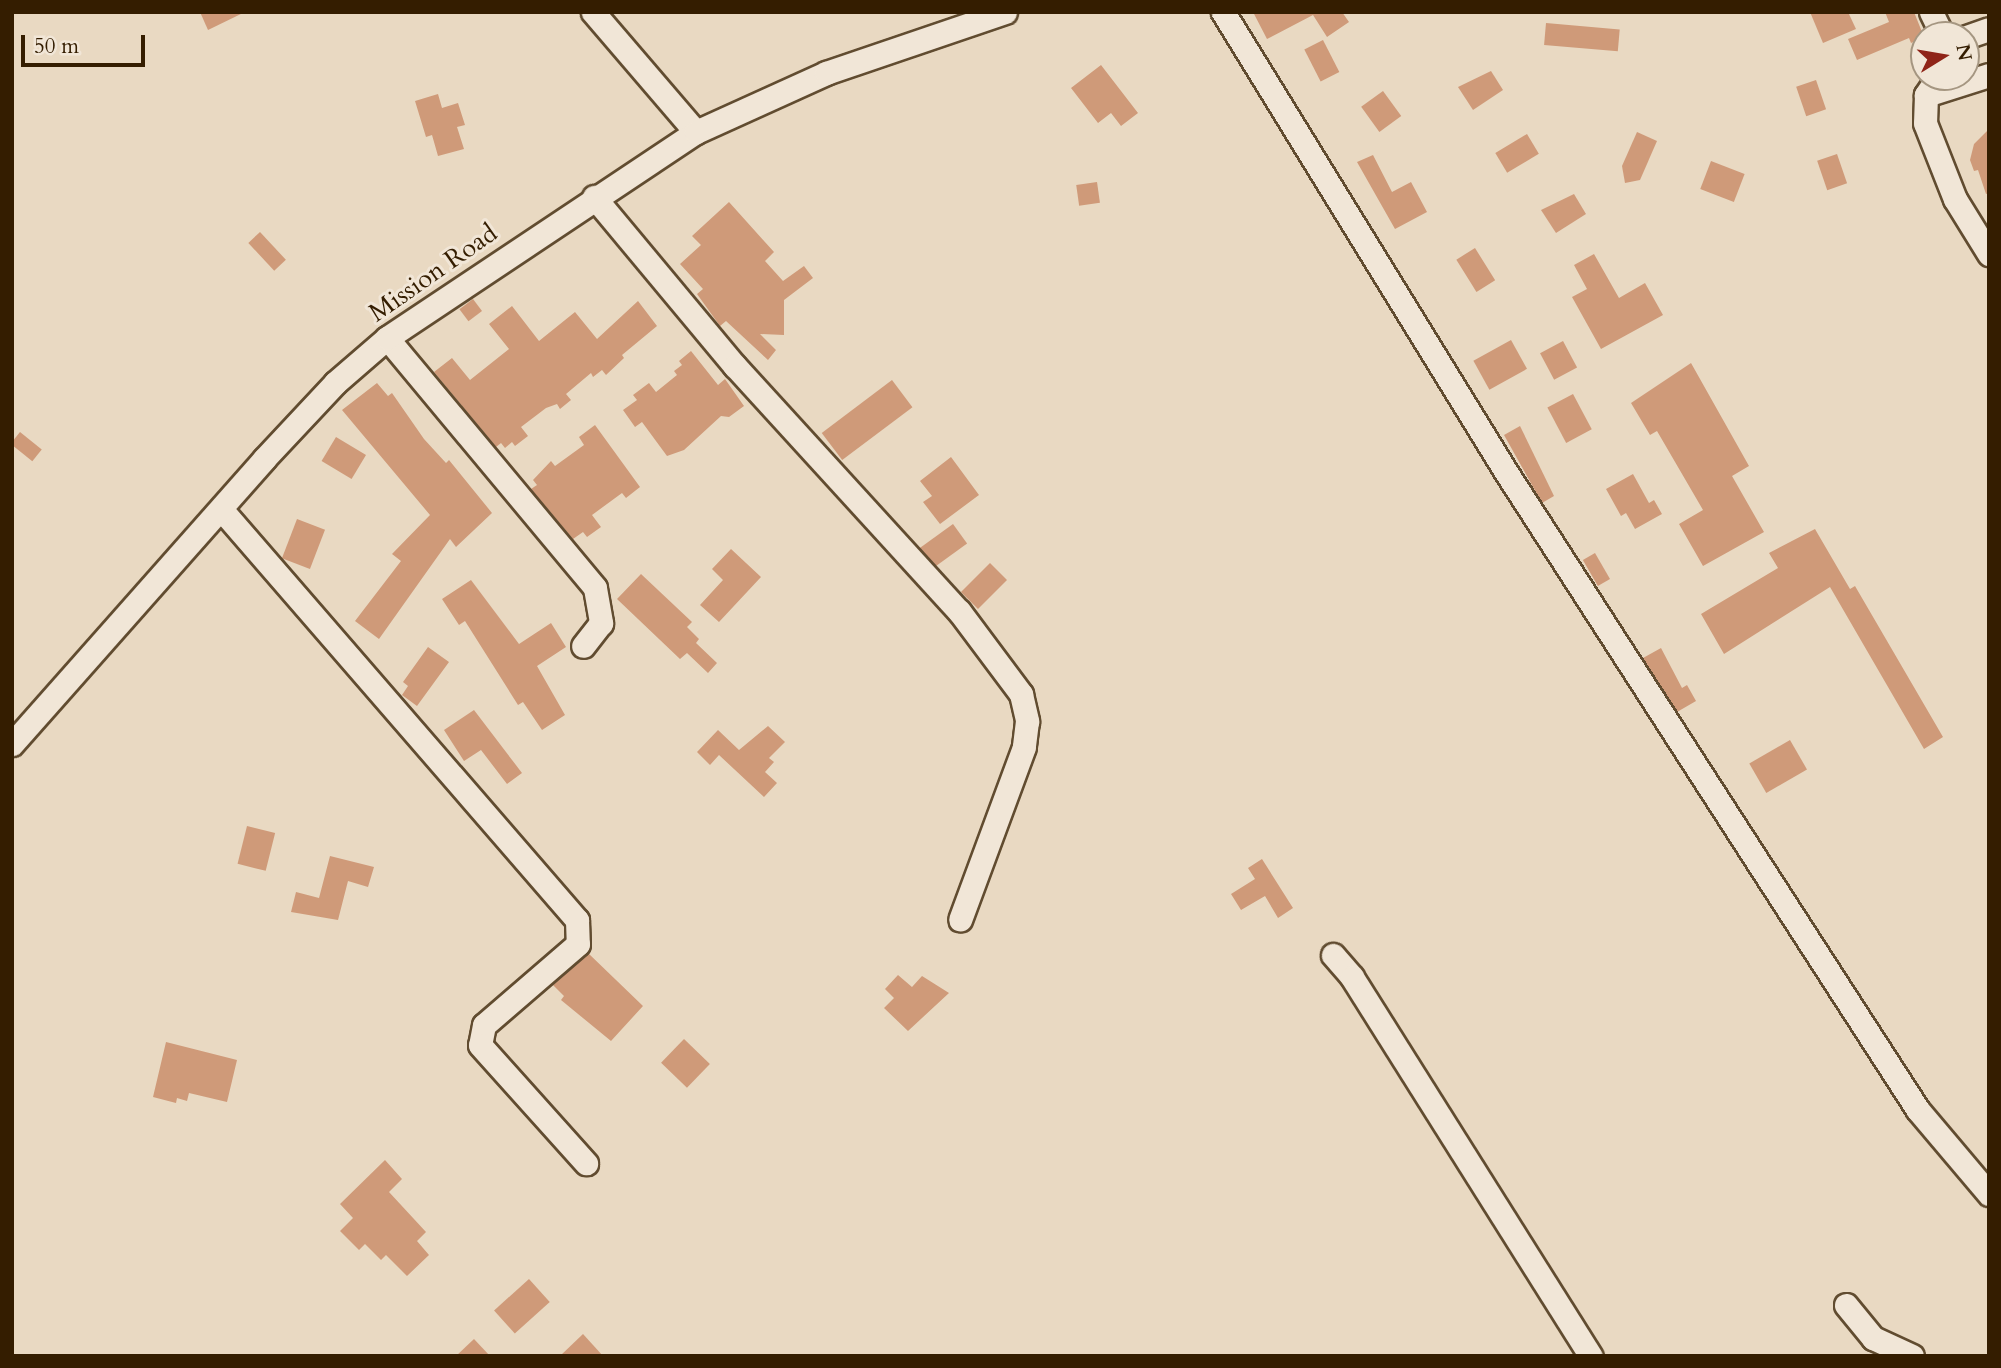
<!DOCTYPE html>
<style>
body{margin:0}
#map{position:relative;width:2001px;height:1368px;overflow:hidden;background:#e9d9c2;font-family:Cardo,serif}
div>[style]{position:absolute}
.building>*{inset:0;background:#cf9a79;transform-origin:0 0}
.roads{filter:drop-shadow(2px 0 #614c30) drop-shadow(-2px 0 #614c30) drop-shadow(0 2px #614c30) drop-shadow(0 -2px #614c30)}
.minor>*{height:23px;margin:-11.5px;padding:0 11.5px;transform-origin:11.5px;border-radius:11.5px;background:#f1e6d7}
span{translate:-50% -50%;white-space:nowrap;text-align:center;line-height:1.15;-webkit-text-stroke:6px #f1e6d7;paint-order:stroke}
.street-label{font-size:26px;color:#341d00}
.frame{position:absolute;inset:0;border:14px solid #341d00;pointer-events:none}
.north{position:absolute;left:1910px;top:21px;width:70px;height:70px;box-sizing:border-box;background:#f1e6d7;border:2px solid #a59681;border-radius:50%;rotate:79deg;font-size:19px;font-weight:700;line-height:28px;text-align:center;color:#341d00}
.north::after{content:'';display:block;margin:auto;width:24px;height:32px;background:#8f2418;clip-path:polygon(50% 0,100% 100%,50% 72%,0 100%)}
.scale{position:absolute;left:21px;top:35px;width:124px;height:32px;box-sizing:border-box;border:4px solid #341d00;border-top:0;padding-left:9px;font-size:21px;line-height:24px;white-space:nowrap;color:#341d00;-webkit-text-stroke:5px #f1e6d7;paint-order:stroke}
</style>
<div id="map">
<div class="building">
<i style="clip-path:polygon(200px 12px,245px 12px,208px 30px)"></i>
<i style="clip-path:polygon(1253px 12px,1342px 12px,1349px 22px,1327px 37px,1313px 15px,1267px 39px)"></i>
<i style="clip-path:polygon(1810px 12px,1848px 12px,1856px 29px,1823px 43px)"></i>
<i style="clip-path:polygon(1885px 12px,1914px 12px,1924px 37px,1911px 43px,1909px 38px,1857px 60px,1848px 39px,1889px 22px)"></i>
<i style="left:1546px;top:23px;width:74px;height:22px;rotate:5deg"></i>
<i style="left:1323px;top:40px;width:36px;height:21px;rotate:63deg"></i>
<i style="clip-path:polygon(1101px 65px,1138px 113px,1121px 126px,1111px 113px,1098px 123px,1071px 88px)"></i>
<i style="clip-path:polygon(1491px 71px,1503px 90px,1473px 110px,1458px 87px)"></i>
<i style="left:1816px;top:80px;width:31px;height:21px;rotate:71deg"></i>
<i style="left:1383px;top:91px;width:31px;height:27px;rotate:54deg"></i>
<i style="clip-path:polygon(438px 94px,442px 108px,458px 103px,465px 125px,457px 127px,464px 149px,438px 156px,432px 135px,426px 137px,415px 101px)"></i>
<i style="clip-path:polygon(1989px 129px,1989px 193px,1986px 194px,1978px 170px,1974px 171px,1970px 160px,1974px 144px)"></i>
<i style="clip-path:polygon(1637px 132px,1657px 141px,1640px 180px,1625px 183px,1622px 166px)"></i>
<i style="left:1527px;top:134px;width:23px;height:37px;rotate:59deg"></i>
<i style="left:1837px;top:154px;width:31px;height:21px;rotate:71deg"></i>
<i style="clip-path:polygon(1373px 155px,1392px 192px,1411px 182px,1427px 212px,1395px 229px,1357px 162px)"></i>
<i style="left:1711px;top:161px;width:36px;height:30px;rotate:21deg"></i>
<i style="left:1097px;top:182px;width:21px;height:21px;rotate:82deg"></i>
<i style="clip-path:polygon(1574px 194px,1586px 214px,1556px 233px,1541px 210px)"></i>
<i style="clip-path:polygon(729px 202px,774px 252px,765px 261px,783px 281px,804px 266px,813px 278px,784px 300px,784px 335px,760px 334px,776px 350px,768px 360px,726px 321px,720px 326px,697px 294px,703px 289px,680px 264px,701px 245px,692px 236px)"></i>
<i style="left:260px;top:232px;width:38px;height:16px;rotate:47deg"></i>
<i style="left:1475px;top:248px;width:38px;height:22px;rotate:58deg"></i>
<i style="clip-path:polygon(1594px 254px,1619px 298px,1645px 283px,1663px 315px,1601px 349px,1572px 297px,1587px 289px,1574px 265px)"></i>
<i style="left:473px;top:299px;width:15px;height:17px;rotate:53deg"></i>
<i style="clip-path:polygon(638px 301px,657px 326px,622px 355px,624px 358px,606px 375px,602px 370px,593px 377px,591px 373px,566px 394px,571px 400px,560px 409px,557px 404px,546px 408px,521px 427px,528px 436px,515px 446px,512px 442px,505px 448px,501px 443px,496px 447px,434px 372px,452px 358px,470px 380px,509px 349px,489px 324px,512px 306px,539px 341px,575px 312px,597px 339px)"></i>
<i style="left:1511px;top:340px;width:33px;height:43px;rotate:61deg"></i>
<i style="left:1563px;top:341px;width:30px;height:26px;rotate:62deg"></i>
<i style="clip-path:polygon(691px 351px,718px 385px,725px 379px,744px 406px,729px 417px,721px 416px,684px 450px,667px 456px,642px 422px,635px 427px,623px 410px,637px 400px,633px 395px,649px 383px,656px 392px,677px 375px,674px 371px,682px 365px,679px 361px)"></i>
<i style="clip-path:polygon(1691px 363px,1749px 466px,1732px 476px,1764px 532px,1703px 566px,1679px 524px,1703px 510px,1657px 431px,1650px 435px,1631px 403px)"></i>
<i style="left:892px;top:380px;width:34px;height:88px;rotate:53deg"></i>
<i style="clip-path:polygon(377px 383px,388px 396px,392px 393px,424px 439px,446px 463px,449px 460px,492px 513px,456px 547px,450px 539px,379px 639px,355px 621px,401px 561px,392px 554px,430px 515px,342px 410px)"></i>
<i style="left:1573px;top:394px;width:40px;height:29px;rotate:62deg"></i>
<i style="clip-path:polygon(595px 425px,640px 487px,626px 498px,622px 493px,592px 515px,601px 527px,587px 537px,583px 532px,573px 539px,531px 489px,537px 485px,533px 480px,551px 461px,555px 466px,584px 445px,579px 437px)"></i>
<i style="clip-path:polygon(1520px 426px,1554px 496px,1542px 503px,1504px 435px)"></i>
<i style="left:20px;top:432px;width:28px;height:15px;rotate:39deg"></i>
<i style="left:336px;top:437px;width:35px;height:28px;rotate:31deg"></i>
<i style="clip-path:polygon(951px 457px,979px 495px,940px 524px,923px 502px,932px 496px,920px 481px)"></i>
<i style="clip-path:polygon(1633px 474px,1649px 503px,1654px 500px,1662px 514px,1635px 529px,1626px 513px,1621px 516px,1606px 489px)"></i>
<i style="left:297px;top:519px;width:30px;height:42px;rotate:21deg"></i>
<i style="left:953px;top:524px;width:24px;height:41px;rotate:54deg"></i>
<i style="clip-path:polygon(1815px 529px,1850px 589px,1855px 586px,1943px 737px,1924px 749px,1830px 587px,1724px 654px,1701px 614px,1778px 568px,1769px 553px)"></i>
<i style="clip-path:polygon(731px 549px,761px 577px,719px 622px,700px 605px,723px 580px,712px 569px)"></i>
<i style="left:1595px;top:553px;width:30px;height:14px;rotate:60deg"></i>
<i style="left:990px;top:563px;width:24px;height:41px;rotate:45deg"></i>
<i style="clip-path:polygon(641px 574px,692px 622px,687px 627px,699px 639px,696px 643px,717px 663px,708px 673px,687px 653px,680px 659px,617px 599px)"></i>
<i style="clip-path:polygon(471px 580px,519px 644px,551px 623px,566px 647px,537px 666px,565px 715px,542px 730px,523px 702px,518px 705px,465px 621px,459px 625px,442px 599px)"></i>
<i style="clip-path:polygon(428px 647px,449px 662px,417px 706px,402px 695px,408px 686px,403px 682px)"></i>
<i style="clip-path:polygon(1661px 648px,1682px 688px,1687px 685px,1696px 701px,1677px 712px,1643px 658px)"></i>
<i style="clip-path:polygon(474px 710px,522px 773px,507px 784px,481px 750px,464px 761px,444px 730px)"></i>
<i style="clip-path:polygon(768px 726px,785px 742px,769px 758px,774px 762px,765px 772px,777px 783px,764px 797px,719px 755px,710px 765px,697px 752px,718px 730px,739px 750px)"></i>
<i style="left:1790px;top:740px;width:34px;height:47px;rotate:60deg"></i>
<i style="left:247px;top:826px;width:29px;height:39px;rotate:14deg"></i>
<i style="clip-path:polygon(330px 856px,374px 867px,368px 887px,348px 881px,338px 920px,291px 912px,296px 892px,319px 898px)"></i>
<i style="clip-path:polygon(1262px 859px,1293px 908px,1278px 918px,1265px 896px,1241px 910px,1231px 894px,1255px 879px,1248px 868px)"></i>
<i style="clip-path:polygon(588px 953px,643px 1006px,611px 1041px,561px 1000px,564px 996px,553px 985px)"></i>
<i style="clip-path:polygon(898px 975px,912px 987px,922px 976px,949px 993px,908px 1031px,884px 1008px,894px 998px,885px 989px)"></i>
<i style="left:684px;top:1039px;width:36px;height:33px;rotate:44deg"></i>
<i style="clip-path:polygon(166px 1042px,237px 1060px,227px 1102px,189px 1093px,187px 1101px,177px 1098px,176px 1103px,153px 1097px)"></i>
<i style="clip-path:polygon(385px 1160px,402px 1179px,389px 1192px,426px 1232px,417px 1241px,429px 1255px,407px 1276px,386px 1255px,381px 1260px,365px 1244px,359px 1250px,340px 1231px,353px 1218px,340px 1204px)"></i>
<i style="left:529px;top:1279px;width:31px;height:47px;rotate:48deg"></i>
<i style="clip-path:polygon(583px 1334px,603px 1356px,560px 1356px)"></i>
<i style="clip-path:polygon(474px 1339px,490px 1356px,456px 1356px)"></i>
</div>
<div class="roads">
<div class="minor">
<i style="left:593px;top:12px;width:158px;rotate:49.4deg"></i>
<i style="left:1223px;top:12px;width:540px;rotate:58.4deg"></i>
<i style="left:1506px;top:472px;width:759px;rotate:57.15deg"></i>
<i style="left:1918px;top:1110px;width:110px;rotate:49.8deg"></i>
<i style="left:1931px;top:12px;width:25px;rotate:64deg"></i>
<i style="left:1966px;top:37px;width:24px;rotate:-19deg"></i>
<i style="left:1938px;top:77px;width:22px;rotate:124deg"></i>
<i style="left:1926px;top:95px;width:28px;rotate:92deg"></i>
<i style="left:1925px;top:123px;width:82px;rotate:68.5deg"></i>
<i style="left:1955px;top:199px;width:65px;rotate:58.3deg"></i>
<i style="left:1926px;top:95px;width:66px;rotate:-17.6deg"></i>
<i style="left:594px;top:197px;width:220px;rotate:50.2deg"></i>
<i style="left:735px;top:366px;width:332px;rotate:47.6deg"></i>
<i style="left:959px;top:611px;width:104px;rotate:53.2deg"></i>
<i style="left:1021px;top:694px;width:28px;rotate:77deg"></i>
<i style="left:1027px;top:721px;width:26px;rotate:97deg"></i>
<i style="left:1024px;top:747px;width:184px;rotate:110.3deg"></i>
<i style="left:387px;top:338px;width:325px;rotate:50.2deg"></i>
<i style="left:595px;top:588px;width:36px;rotate:80deg"></i>
<i style="left:601px;top:623px;width:29px;rotate:128deg"></i>
<i style="left:221px;top:509px;width:544px;rotate:49.1deg"></i>
<i style="left:577px;top:920px;width:24px;rotate:88deg"></i>
<i style="left:578px;top:944px;width:124px;rotate:139.2deg"></i>
<i style="left:484px;top:1025px;width:20px;rotate:101deg"></i>
<i style="left:480px;top:1045px;width:159px;rotate:48.1deg"></i>
<i style="left:12px;top:744px;width:380px;rotate:-48.5deg"></i>
<i style="left:264px;top:459px;width:104px;rotate:-46.9deg"></i>
<i style="left:335px;top:383px;width:69px;rotate:-40.9deg"></i>
<i style="left:387px;top:338px;width:371px;rotate:-33.7deg"></i>
<i style="left:696px;top:132px;width:143px;rotate:-24.4deg"></i>
<i style="left:826px;top:73px;width:189px;rotate:-18.8deg"></i>
<i style="left:1333px;top:955px;width:29px;rotate:49deg"></i>
<i style="left:1352px;top:977px;width:448px;rotate:57.8deg"></i>
<i style="left:1846px;top:1305px;width:43px;rotate:50.7deg"></i>
<i style="left:1873px;top:1338px;width:43px;rotate:24.8deg"></i>
</div>
</div>
<div class="street-label">
<span style="left:433px;top:273px;rotate:-35deg">Mission Road</span>
</div>
<div class="frame"></div>
<div class="north">N</div>
<div class="scale">50 m</div>
</div>
